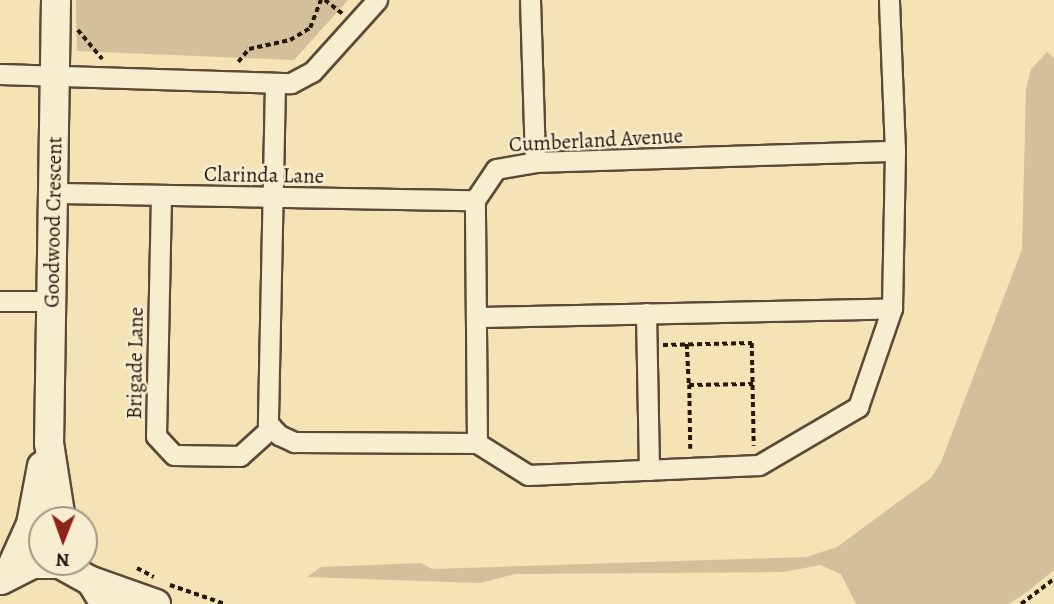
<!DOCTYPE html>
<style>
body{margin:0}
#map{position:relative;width:1054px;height:604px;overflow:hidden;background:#f3e3b5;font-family:Alegreya,serif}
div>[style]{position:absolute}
.green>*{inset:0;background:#d1c099}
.path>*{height:3.5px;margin-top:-1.75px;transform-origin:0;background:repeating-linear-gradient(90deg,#29170e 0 5px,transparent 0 8.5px)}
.roads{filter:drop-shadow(2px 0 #5c4a38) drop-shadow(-2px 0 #5c4a38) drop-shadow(0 2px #5c4a38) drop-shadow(0 -2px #5c4a38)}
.street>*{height:19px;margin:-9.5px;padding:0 9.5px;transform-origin:9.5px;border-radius:9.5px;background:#f7edcf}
.secondary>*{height:28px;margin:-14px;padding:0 14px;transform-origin:14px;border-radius:14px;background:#f7edcf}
span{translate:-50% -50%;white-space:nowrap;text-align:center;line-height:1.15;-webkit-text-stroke:5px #f7edcf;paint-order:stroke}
.street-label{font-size:21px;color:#29170e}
.north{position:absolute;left:28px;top:506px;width:70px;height:70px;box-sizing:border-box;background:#f7edcf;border:2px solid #a59782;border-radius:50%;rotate:181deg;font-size:19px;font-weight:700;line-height:28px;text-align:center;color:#29170e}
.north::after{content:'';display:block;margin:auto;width:24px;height:32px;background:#8f2418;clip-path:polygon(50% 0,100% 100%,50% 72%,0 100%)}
</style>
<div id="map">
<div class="green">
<i style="clip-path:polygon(76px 0,348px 0,294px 60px,77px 51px)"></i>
<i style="clip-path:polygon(1047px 52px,1054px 58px,1054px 570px,1027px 592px,1009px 604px,856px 604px,841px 574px,820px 565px,784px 572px,515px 574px,480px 583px,307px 577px,321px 567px,421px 563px,432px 569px,806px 557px,837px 547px,931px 478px,941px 462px,1022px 249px,1026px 89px,1031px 69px)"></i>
</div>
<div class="path">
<i style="left:325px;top:0;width:23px;rotate:38deg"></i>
<i style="left:78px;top:30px;width:38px;rotate:50deg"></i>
<i style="left:238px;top:62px;width:17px;rotate:-50deg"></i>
<i style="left:249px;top:49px;width:42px;rotate:-12.4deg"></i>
<i style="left:290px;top:40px;width:23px;rotate:-31deg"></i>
<i style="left:310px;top:28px;width:30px;rotate:-69deg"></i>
<i style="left:687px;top:344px;width:41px;rotate:87.2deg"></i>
<i style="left:663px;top:345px;width:89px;rotate:-1.3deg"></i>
<i style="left:752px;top:343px;width:103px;rotate:88.9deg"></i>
<i style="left:690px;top:449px;width:64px;rotate:-90.9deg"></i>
<i style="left:689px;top:385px;width:64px;rotate:-0.9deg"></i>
<i style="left:84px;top:536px;width:1px"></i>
<i style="left:137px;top:568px;width:19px;rotate:28deg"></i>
<i style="left:170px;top:585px;width:58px;rotate:19.1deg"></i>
<i style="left:1021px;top:604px;width:41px;rotate:-37.1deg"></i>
</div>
<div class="roads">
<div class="street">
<i style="left:530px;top:0;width:162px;rotate:88.2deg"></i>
<i style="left:0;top:74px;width:291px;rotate:1.8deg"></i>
<i style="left:291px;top:83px;width:24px;rotate:-28deg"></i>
<i style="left:312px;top:72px;width:97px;rotate:-47.9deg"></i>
<i style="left:275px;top:84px;width:340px;rotate:91.2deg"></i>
<i style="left:268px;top:424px;width:16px;rotate:45deg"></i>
<i style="left:279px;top:435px;width:17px;rotate:25deg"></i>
<i style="left:294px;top:442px;width:183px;rotate:0.3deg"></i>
<i style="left:477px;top:443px;width:60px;rotate:32.1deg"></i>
<i style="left:528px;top:475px;width:231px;rotate:-2.5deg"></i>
<i style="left:759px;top:465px;width:115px;rotate:-30.4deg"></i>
<i style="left:858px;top:407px;width:105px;rotate:-71deg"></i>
<i style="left:892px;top:308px;width:157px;rotate:-88.9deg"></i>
<i style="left:895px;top:151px;width:151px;rotate:-92.3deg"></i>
<i style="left:54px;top:193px;width:421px;rotate:1deg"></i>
<i style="left:161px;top:196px;width:240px;rotate:91.2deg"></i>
<i style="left:156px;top:436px;width:26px;rotate:47deg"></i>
<i style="left:174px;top:455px;width:66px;rotate:0.9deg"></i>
<i style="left:240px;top:456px;width:43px;rotate:-42.2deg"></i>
<i style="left:0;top:301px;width:52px"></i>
<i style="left:646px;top:313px;width:157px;rotate:88.9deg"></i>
<i style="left:478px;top:317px;width:414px;rotate:-1.2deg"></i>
<i style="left:477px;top:443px;width:243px;rotate:-90.5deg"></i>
<i style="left:475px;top:200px;width:37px;rotate:-56deg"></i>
<i style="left:496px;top:169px;width:40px;rotate:-10deg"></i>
<i style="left:535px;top:162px;width:360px;rotate:-1.8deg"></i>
</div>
<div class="secondary">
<i style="left:56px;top:0;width:443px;rotate:90.9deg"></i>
<i style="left:49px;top:443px;width:78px;rotate:81.1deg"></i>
<i style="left:8px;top:575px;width:56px;rotate:-65.7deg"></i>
<i style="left:31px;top:524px;width:59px;rotate:-79.3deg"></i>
<i style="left:1px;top:580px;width:36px;rotate:-27deg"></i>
<i style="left:33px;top:564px;width:27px"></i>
<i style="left:60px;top:564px;width:35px;rotate:29deg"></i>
<i style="left:91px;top:581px;width:27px;rotate:59deg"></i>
<i style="left:91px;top:581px;width:69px;rotate:19.5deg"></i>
</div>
</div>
<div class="street-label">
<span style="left:596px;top:140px;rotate:-3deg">Cumberland Avenue</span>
<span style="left:264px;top:175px;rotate:1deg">Clarinda Lane</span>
<span style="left:53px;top:222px;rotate:-89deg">Goodwood Crescent</span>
<span style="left:135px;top:363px;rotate:-89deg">Brigade Lane</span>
</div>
<div class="north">N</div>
</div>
